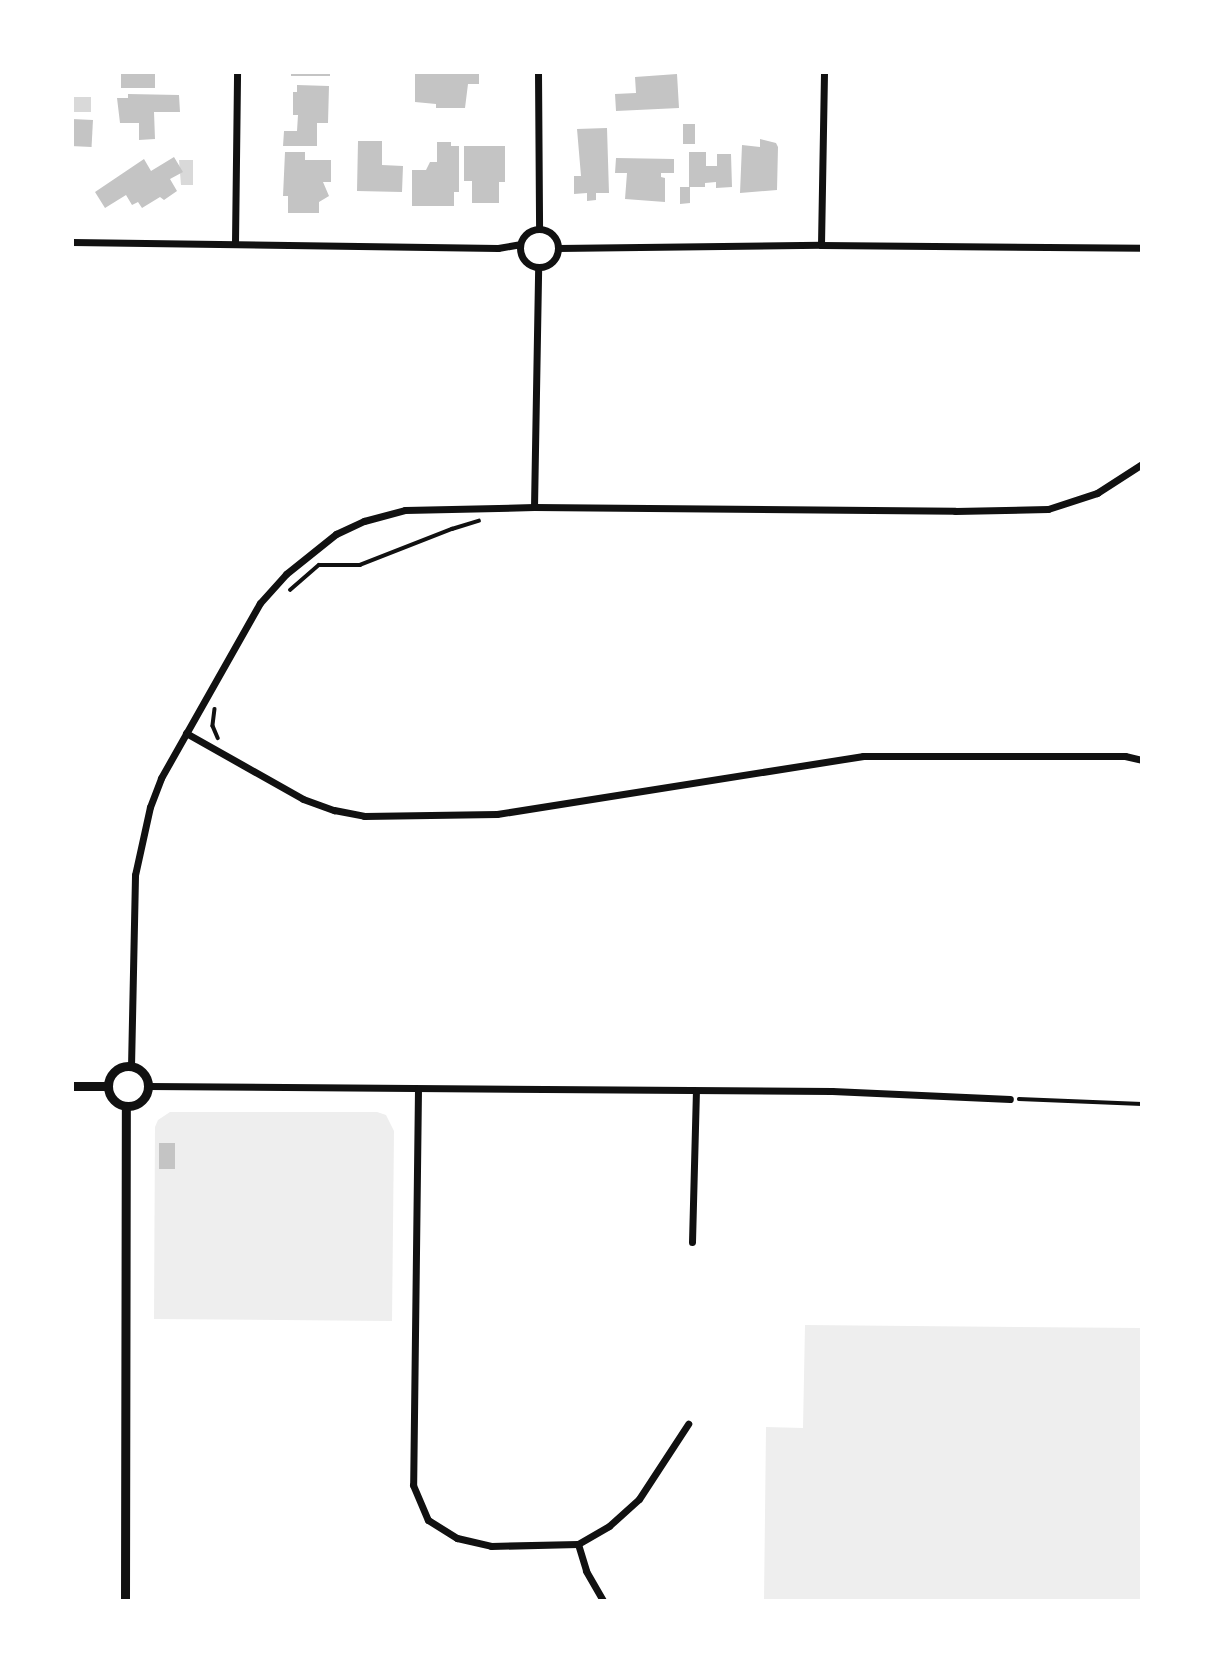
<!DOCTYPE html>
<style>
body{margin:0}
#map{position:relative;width:1214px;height:1673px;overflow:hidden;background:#fff;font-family:"Golos Text",sans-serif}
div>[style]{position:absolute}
.green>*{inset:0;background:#eee}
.water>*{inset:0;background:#d9d9d9;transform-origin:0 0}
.building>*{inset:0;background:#c4c4c4;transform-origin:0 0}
.path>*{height:3.5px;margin:-1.75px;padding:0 1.75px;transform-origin:1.75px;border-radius:1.75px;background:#111}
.minor>*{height:7px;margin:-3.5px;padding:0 3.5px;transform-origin:3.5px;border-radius:3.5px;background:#111}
.minor>.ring{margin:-3.5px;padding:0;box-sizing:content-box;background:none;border:7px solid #111;border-radius:50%}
.tertiary>*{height:9px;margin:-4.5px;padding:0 4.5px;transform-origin:4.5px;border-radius:4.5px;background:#111}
.tertiary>.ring{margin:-4.5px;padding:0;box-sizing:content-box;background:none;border:9px solid #111;border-radius:50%}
span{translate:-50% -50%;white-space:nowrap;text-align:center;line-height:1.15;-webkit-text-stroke:5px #fff;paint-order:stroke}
.frame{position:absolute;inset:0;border:74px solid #fff;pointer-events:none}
</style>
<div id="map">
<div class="green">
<i style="clip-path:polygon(170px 1112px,377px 1112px,386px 1115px,394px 1131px,392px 1321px,154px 1319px,155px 1127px,158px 1120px)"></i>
<i style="clip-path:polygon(805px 1325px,1142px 1328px,1142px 1601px,764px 1601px,766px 1427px,803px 1428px)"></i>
</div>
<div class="water">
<i style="left:72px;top:97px;width:19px;height:15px"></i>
<i style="clip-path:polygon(179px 160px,193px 160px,193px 185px,181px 185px)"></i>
</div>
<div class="building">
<i style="left:121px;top:72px;width:34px;height:16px"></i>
<i style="left:291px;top:72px;width:39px;height:4px"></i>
<i style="clip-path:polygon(415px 72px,479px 72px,479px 84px,468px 84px,465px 108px,436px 108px,436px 104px,415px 102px)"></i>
<i style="clip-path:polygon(677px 74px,679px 108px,616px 111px,615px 94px,636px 93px,635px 77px)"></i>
<i style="clip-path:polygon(297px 85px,329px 86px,328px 123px,317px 123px,317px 146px,283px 146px,284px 131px,297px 131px,298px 115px,293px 115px,293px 92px,297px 92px)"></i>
<i style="clip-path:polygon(128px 94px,179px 95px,180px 112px,154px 112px,155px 139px,139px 140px,139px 123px,120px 123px,117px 98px,128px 98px)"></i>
<i style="left:72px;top:119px;width:21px;height:27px;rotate:3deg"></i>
<i style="left:695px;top:124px;width:20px;height:12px;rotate:90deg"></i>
<i style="clip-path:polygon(607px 128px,609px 193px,596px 193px,596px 200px,587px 201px,587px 193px,574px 194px,574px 176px,581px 176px,577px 129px)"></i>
<i style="clip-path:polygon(760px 139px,776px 143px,778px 147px,777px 190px,740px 193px,742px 145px,760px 147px)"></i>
<i style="clip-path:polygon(358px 141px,382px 141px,382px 165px,403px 166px,402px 192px,357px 191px)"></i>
<i style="clip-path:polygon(437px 142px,451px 142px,451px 146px,459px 146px,459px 192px,454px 192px,454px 206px,412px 206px,412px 170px,426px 170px,430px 162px,437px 162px)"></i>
<i style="clip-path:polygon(464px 146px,505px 146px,505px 182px,499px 182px,499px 203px,472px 203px,472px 181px,464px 181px)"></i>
<i style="clip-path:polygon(285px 152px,305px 152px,305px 160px,331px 160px,331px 182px,323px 182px,329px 196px,319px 202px,319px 213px,288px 213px,288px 196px,283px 196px)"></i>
<i style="clip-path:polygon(689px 152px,706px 152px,706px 166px,717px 166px,717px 154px,731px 154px,732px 187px,716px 188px,716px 182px,705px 183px,705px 187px,690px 187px,690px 203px,680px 204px,680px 187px,689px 187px)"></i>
<i style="clip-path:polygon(174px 157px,183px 172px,170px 179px,177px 191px,164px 200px,160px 197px,142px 208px,138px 202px,132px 205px,126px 195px,105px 208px,95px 192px,144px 159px,151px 171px)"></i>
<i style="clip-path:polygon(616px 158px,674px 159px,674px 173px,661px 173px,661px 177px,665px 178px,665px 202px,625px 199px,627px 173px,615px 173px)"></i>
<i style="left:159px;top:1143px;width:16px;height:26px"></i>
</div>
<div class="path">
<i style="left:290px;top:590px;width:38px;rotate:-41deg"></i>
<i style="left:319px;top:565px;width:41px"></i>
<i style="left:360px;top:565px;width:99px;rotate:-21.4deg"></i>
<i style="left:452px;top:529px;width:28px;rotate:-17deg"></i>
<i style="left:215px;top:709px;width:17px;rotate:97deg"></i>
<i style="left:213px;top:726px;width:13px;rotate:67deg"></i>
<i style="left:1019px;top:1099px;width:123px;rotate:2.3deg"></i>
</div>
<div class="minor">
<i style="left:538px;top:72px;width:157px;rotate:89.6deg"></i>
<i class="ring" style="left:520px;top:229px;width:31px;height:31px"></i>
<i style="left:72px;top:242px;width:426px;rotate:0.8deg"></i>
<i style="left:498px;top:248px;width:22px;rotate:-10deg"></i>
<i style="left:235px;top:242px;width:170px;rotate:-89.3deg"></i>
<i style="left:821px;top:245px;width:173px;rotate:-89deg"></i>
<i style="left:558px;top:248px;width:263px;rotate:-0.7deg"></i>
<i style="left:821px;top:245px;width:321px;rotate:0.5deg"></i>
<i style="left:534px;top:507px;width:239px;rotate:-89deg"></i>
<i style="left:186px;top:733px;width:134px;rotate:29.4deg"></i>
<i style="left:303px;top:799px;width:33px;rotate:20deg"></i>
<i style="left:334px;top:810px;width:31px;rotate:11deg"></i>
<i style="left:364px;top:816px;width:133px;rotate:-0.9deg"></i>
<i style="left:497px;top:814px;width:371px;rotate:-9deg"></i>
<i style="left:863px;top:756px;width:262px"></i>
<i style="left:1125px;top:756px;width:17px;rotate:13deg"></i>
<i style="left:131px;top:1067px;width:192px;rotate:-88.8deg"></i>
<i style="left:135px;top:875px;width:70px;rotate:-77.6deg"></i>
<i style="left:150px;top:807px;width:31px;rotate:-69deg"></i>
<i style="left:161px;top:778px;width:201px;rotate:-60.5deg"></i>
<i style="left:260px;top:603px;width:39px;rotate:-48deg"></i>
<i style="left:286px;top:574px;width:64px;rotate:-38.7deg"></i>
<i style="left:336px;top:534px;width:31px;rotate:-25deg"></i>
<i style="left:364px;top:521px;width:42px;rotate:-15deg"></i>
<i style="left:405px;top:510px;width:129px;rotate:-1.3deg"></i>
<i style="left:534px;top:507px;width:421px;rotate:0.5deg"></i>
<i style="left:955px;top:511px;width:93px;rotate:-1.2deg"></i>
<i style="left:1048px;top:509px;width:52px;rotate:-18.1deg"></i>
<i style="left:1097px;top:493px;width:54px;rotate:-32.8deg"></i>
<i style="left:148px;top:1086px;width:684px;rotate:0.42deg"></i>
<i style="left:832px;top:1091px;width:178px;rotate:2.6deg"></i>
<i style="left:418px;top:1089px;width:396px;rotate:90.7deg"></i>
<i style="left:413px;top:1485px;width:38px;rotate:67deg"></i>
<i style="left:428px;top:1520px;width:34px;rotate:32deg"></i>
<i style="left:457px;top:1538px;width:35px;rotate:13deg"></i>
<i style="left:491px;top:1546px;width:87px;rotate:-1.3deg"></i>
<i style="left:578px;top:1544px;width:36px;rotate:-30deg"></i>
<i style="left:609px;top:1526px;width:40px;rotate:-42deg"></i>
<i style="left:639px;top:1499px;width:90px;rotate:-56.8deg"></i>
<i style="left:692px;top:1242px;width:150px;rotate:-88.5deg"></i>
<i style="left:578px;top:1544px;width:28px;rotate:73deg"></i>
<i style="left:586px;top:1571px;width:34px;rotate:60deg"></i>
</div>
<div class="tertiary">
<i class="ring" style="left:108px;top:1066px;width:31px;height:31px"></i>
<i style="left:72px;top:1086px;width:36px"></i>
<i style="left:125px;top:1601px;width:495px;rotate:-89.9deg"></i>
</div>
<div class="frame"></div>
</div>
